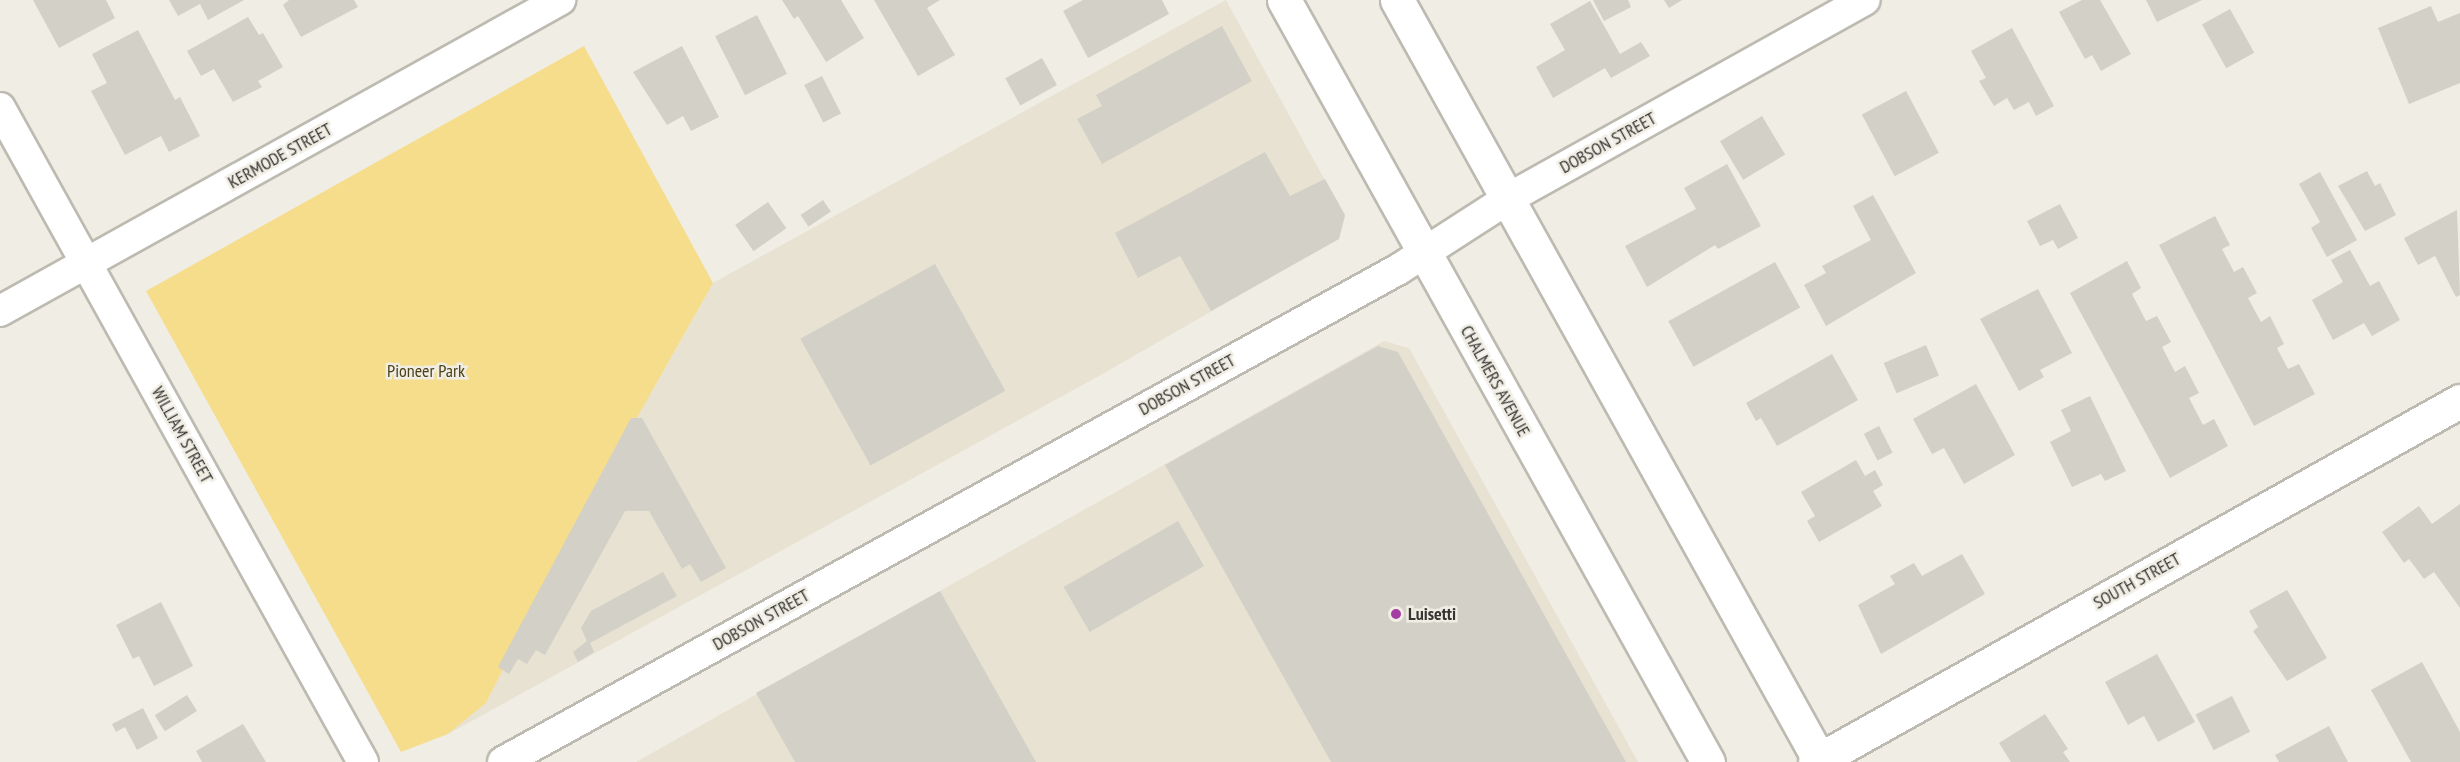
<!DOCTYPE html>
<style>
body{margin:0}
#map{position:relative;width:2460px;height:762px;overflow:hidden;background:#f0ede4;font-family:"PT Sans Narrow",sans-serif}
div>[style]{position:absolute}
.built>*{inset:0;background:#e7e2d2}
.green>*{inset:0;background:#f5dd8c}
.building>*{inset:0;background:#d3d0c7;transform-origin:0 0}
.roads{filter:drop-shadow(2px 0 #bdbbb1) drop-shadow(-2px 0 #bdbbb1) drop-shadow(0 2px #bdbbb1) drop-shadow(0 -2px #bdbbb1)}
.minor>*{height:30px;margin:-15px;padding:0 15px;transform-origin:15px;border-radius:15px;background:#fff}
.tertiary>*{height:33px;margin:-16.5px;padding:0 16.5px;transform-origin:16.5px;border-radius:16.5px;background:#fff}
.dots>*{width:16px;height:16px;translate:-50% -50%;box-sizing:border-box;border:3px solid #f0ede4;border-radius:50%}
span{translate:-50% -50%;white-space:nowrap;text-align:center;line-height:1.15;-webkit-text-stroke:5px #f0ede4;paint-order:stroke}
.street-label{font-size:18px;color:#363531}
.park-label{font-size:18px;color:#4d4117}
.poi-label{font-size:18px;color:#363531;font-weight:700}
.left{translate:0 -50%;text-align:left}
</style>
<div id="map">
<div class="built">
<i style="clip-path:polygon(1226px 0,1345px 217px,1339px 238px,1106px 372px,448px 734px,486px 703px,576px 526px,713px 283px)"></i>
<i style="clip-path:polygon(1384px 341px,1409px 348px,1638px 762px,636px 762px)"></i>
</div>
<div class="green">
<i style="clip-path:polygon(584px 46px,713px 283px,576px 526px,486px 703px,448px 734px,401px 752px,146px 291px)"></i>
</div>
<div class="building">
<i style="clip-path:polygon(33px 0,106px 0,115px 18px,59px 48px)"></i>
<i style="clip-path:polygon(169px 0,244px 0,208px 20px,200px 4px,178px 16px)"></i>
<i style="clip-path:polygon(354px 0,358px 7px,301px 37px,283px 5px,289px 0)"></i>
<i style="clip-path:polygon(782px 0,841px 0,864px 38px,826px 62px,798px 16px,794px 19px)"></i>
<i style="clip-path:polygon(874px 0,940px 0,927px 8px,955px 55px,918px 76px)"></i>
<i style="clip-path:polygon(1083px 0,1162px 0,1169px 14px,1088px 58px,1063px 11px)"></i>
<i style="clip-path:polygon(1593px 0,1628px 0,1631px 7px,1604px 21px)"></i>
<i style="clip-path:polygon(1664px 0,1682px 0,1669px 8px)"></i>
<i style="clip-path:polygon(2082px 0,2100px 0,2131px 54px,2101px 71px,2092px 55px,2085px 59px,2059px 12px)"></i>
<i style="clip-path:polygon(2146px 0,2202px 0,2157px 22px)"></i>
<i style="clip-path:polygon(1590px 1px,1620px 54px,1641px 42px,1650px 56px,1611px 78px,1605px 68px,1553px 98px,1536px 67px,1565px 50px,1550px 24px)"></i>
<i style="clip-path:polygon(2431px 6px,2438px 22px,2460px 13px,2460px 83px,2409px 104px,2378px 28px)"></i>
<i style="left:2230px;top:9px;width:50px;height:32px;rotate:61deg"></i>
<i style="left:757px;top:15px;width:66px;height:47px;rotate:63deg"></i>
<i style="clip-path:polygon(248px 17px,259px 35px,263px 33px,283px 67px,258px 81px,262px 87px,233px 102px,214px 69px,201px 76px,187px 51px)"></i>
<i style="clip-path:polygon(1222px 26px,1252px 81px,1102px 164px,1077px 119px,1102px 106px,1096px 95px)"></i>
<i style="clip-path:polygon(2012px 28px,2054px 106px,2036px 116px,2029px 102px,2014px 110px,2007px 98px,1994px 106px,1979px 81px,1986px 78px,1971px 51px)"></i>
<i style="clip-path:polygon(138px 30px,175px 100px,180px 97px,200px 136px,169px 152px,161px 136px,125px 155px,91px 91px,107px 83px,92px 54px)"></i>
<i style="clip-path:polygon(682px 46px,719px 117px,691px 131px,683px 116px,667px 125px,633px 72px)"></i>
<i style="left:1042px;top:58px;width:31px;height:42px;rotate:61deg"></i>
<i style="left:822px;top:76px;width:42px;height:20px;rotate:63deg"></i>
<i style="left:1906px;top:91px;width:70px;height:50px;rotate:62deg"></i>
<i style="left:1762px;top:116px;width:45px;height:49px;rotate:59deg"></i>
<i style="clip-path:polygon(1265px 152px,1290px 196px,1325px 179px,1345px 215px,1339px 239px,1211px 311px,1180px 256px,1138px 278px,1115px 233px)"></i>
<i style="clip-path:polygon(1727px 164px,1761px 226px,1718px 249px,1715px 245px,1647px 287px,1625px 246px,1696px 209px,1684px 188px)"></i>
<i style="clip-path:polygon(2367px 171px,2375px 186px,2380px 183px,2396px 215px,2365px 231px,2338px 186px)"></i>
<i style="clip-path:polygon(2320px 172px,2357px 240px,2327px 257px,2311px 228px,2320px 222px,2299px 184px)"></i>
<i style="clip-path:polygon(1873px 195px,1916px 273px,1826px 326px,1804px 285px,1826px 273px,1822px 266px,1871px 240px,1853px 206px)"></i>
<i style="left:823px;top:200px;width:14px;height:27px;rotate:56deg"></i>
<i style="left:768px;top:202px;width:32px;height:40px;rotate:55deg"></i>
<i style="clip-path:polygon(2060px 204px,2078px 238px,2058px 249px,2053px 240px,2040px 246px,2027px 221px)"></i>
<i style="clip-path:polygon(2457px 210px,2460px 295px,2456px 297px,2435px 256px,2418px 265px,2404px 238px)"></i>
<i style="clip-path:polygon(2215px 216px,2230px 245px,2222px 249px,2234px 272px,2243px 267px,2257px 293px,2248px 298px,2261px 322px,2270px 316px,2284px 344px,2277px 348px,2288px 369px,2299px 364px,2315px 394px,2254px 426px,2159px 245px)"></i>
<i style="clip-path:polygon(2350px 250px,2370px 286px,2379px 281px,2400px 320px,2372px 336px,2364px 323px,2333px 340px,2312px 300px,2343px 282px,2331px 260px)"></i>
<i style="clip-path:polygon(2127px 261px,2141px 288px,2132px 294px,2146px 321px,2157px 316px,2171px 342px,2162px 347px,2175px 372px,2185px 366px,2199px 393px,2189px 398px,2203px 425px,2214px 419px,2228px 446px,2170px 478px,2070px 293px)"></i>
<i style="left:1775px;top:262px;width:52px;height:122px;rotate:61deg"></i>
<i style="left:935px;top:264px;width:145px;height:154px;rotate:61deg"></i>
<i style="clip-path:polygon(2038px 289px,2072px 353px,2040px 370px,2044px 377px,2019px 391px,1980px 319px)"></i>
<i style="left:1926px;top:345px;width:33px;height:46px;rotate:67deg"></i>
<i style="clip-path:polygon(1378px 346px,1398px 352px,1626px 762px,1331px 762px,1165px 465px)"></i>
<i style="clip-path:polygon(1832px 354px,1858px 400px,1777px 446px,1761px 418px,1756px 421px,1746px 403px)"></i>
<i style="clip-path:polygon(1976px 384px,2015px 455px,1964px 484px,1944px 448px,1932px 454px,1913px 419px)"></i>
<i style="clip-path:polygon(2090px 396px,2126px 471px,2105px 481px,2101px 474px,2072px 487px,2050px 442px,2071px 431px,2061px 410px)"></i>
<i style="clip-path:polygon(631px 418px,642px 418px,726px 568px,701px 582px,690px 564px,682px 569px,649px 511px,625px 511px,545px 655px,536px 650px,527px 664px,518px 659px,509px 674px,498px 667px)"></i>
<i style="left:1879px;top:426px;width:30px;height:17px;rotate:63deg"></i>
<i style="clip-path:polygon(1856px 460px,1865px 476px,1875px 470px,1883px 485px,1873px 491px,1882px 506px,1819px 542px,1807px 521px,1815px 516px,1801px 492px)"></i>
<i style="clip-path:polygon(2460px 504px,2460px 608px,2434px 572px,2424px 579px,2409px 559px,2404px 563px,2382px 532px,2419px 506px,2432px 524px)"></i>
<i style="left:1178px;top:521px;width:52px;height:132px;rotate:60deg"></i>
<i style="clip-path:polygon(1962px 554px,1985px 594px,1881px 654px,1858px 605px,1895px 584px,1890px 576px,1914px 563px,1922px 576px)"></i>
<i style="clip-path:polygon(663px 572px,677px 596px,590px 643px,594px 652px,578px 662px,573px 652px,587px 641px,581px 628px,591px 611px)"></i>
<i style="clip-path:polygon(2287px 590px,2327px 658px,2287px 681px,2253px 631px,2258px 627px,2249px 611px)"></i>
<i style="clip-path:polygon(940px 591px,1036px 762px,795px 762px,756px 693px)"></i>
<i style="clip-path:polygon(161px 602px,193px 666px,154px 686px,139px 656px,133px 659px,116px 625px)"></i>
<i style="clip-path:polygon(2157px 654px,2195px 722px,2158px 742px,2144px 716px,2128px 725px,2105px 682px)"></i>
<i style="clip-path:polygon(2422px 662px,2460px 732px,2460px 762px,2411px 762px,2371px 690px)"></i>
<i style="left:187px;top:695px;width:19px;height:38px;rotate:58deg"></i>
<i style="left:2232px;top:696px;width:40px;height:41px;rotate:63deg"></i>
<i style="clip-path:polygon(143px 708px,158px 738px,137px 750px,125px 727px,116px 732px,112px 724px)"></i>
<i style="clip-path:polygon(2045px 714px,2068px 749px,2063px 752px,2070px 762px,2011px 762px,1999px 743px)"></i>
<i style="clip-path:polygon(243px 724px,266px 762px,202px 762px,196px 751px)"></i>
<i style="clip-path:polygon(2329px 726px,2348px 762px,2279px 762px,2275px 755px)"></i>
</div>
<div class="roads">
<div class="minor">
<i style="left:0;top:108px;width:748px;rotate:60.97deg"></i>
<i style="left:0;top:311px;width:641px;rotate:-29.05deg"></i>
<i style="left:503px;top:762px;width:1023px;rotate:-28.82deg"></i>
<i style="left:1399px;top:269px;width:131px;rotate:-32.8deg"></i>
<i style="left:1509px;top:198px;width:407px;rotate:-29.1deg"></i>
</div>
<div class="tertiary">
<i style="left:1284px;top:0;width:872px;rotate:60.91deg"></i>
<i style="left:1397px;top:0;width:868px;rotate:60.93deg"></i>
<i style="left:1815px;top:762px;width:739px;rotate:-29.24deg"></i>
</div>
</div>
<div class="dots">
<i style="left:1396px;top:614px;background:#a33da1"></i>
</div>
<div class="street-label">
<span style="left:1608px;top:143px;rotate:-29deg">DOBSON STREET</span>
<span style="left:280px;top:156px;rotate:-29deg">KERMODE STREET</span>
<span style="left:1495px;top:381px;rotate:61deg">CHALMERS AVENUE</span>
<span style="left:1187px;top:385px;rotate:-29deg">DOBSON STREET</span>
<span style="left:182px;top:435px;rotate:61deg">WILLIAM STREET</span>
<span style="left:2137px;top:581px;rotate:-29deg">SOUTH STREET</span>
<span style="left:761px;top:620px;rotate:-29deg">DOBSON STREET</span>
</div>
<div class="park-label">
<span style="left:426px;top:371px">Pioneer Park</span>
</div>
<div class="poi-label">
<span class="left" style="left:1408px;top:614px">Luisetti</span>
</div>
</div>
